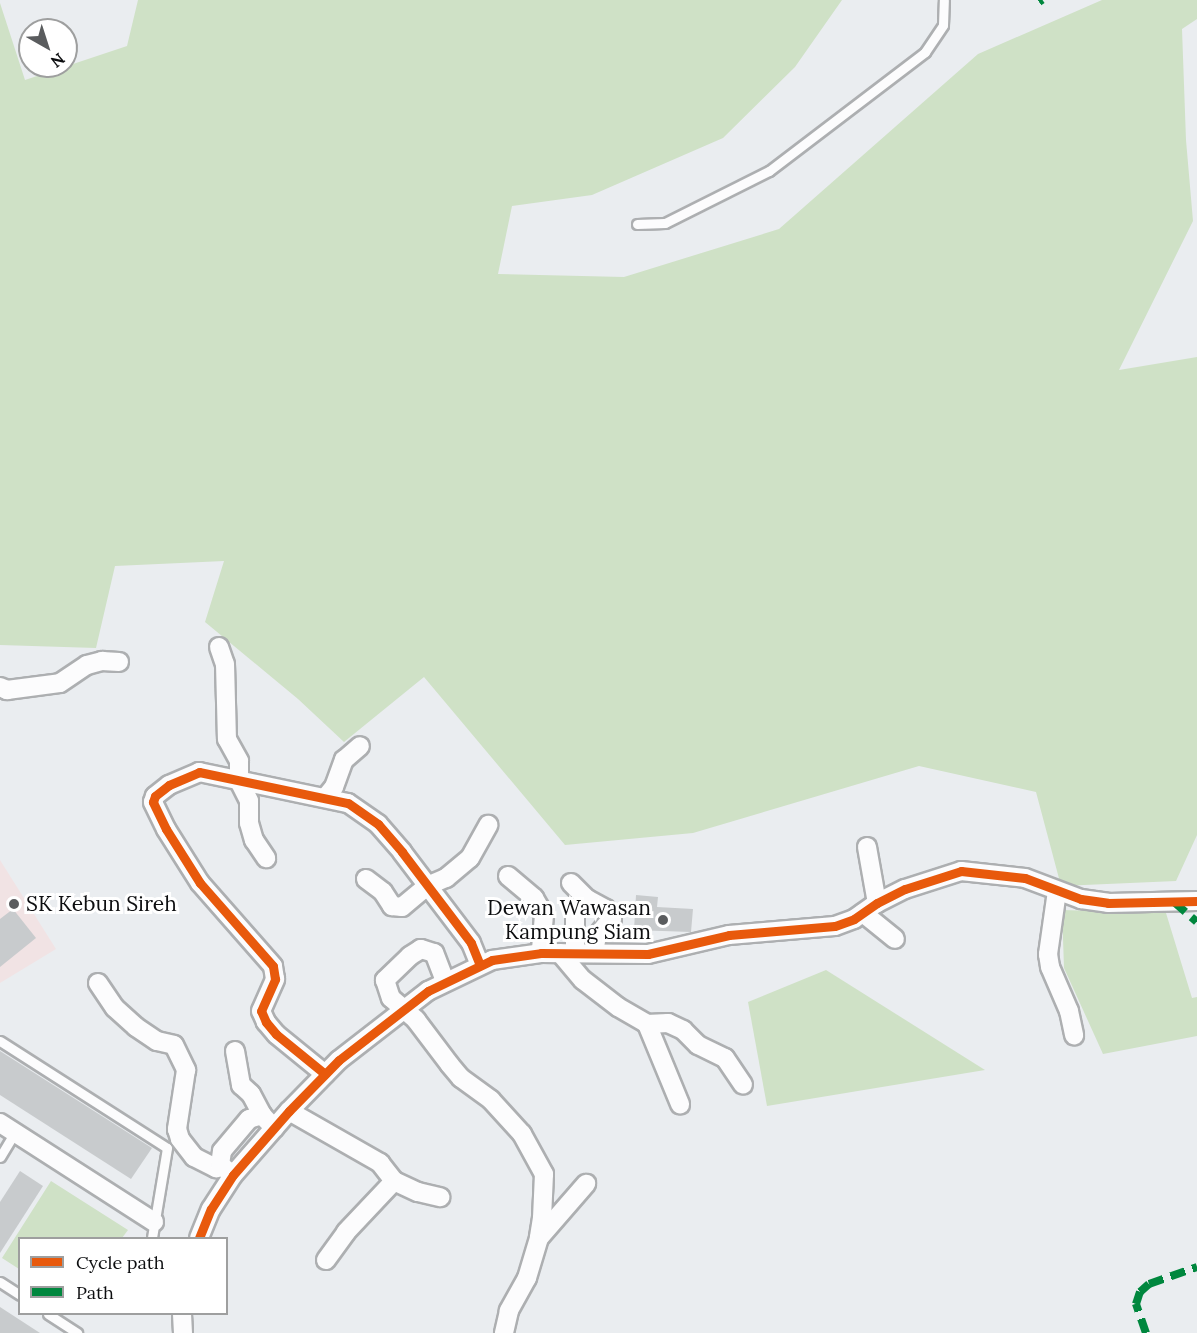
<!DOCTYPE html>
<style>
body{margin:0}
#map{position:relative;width:1197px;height:1333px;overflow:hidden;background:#eaedf0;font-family:Lora,serif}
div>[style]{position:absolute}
.education>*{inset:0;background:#f1e3e4}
.green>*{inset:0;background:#cfe1c6}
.building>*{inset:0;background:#c8cbcd}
.roads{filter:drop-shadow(2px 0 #adafb1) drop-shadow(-2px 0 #adafb1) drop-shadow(0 2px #adafb1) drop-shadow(0 -2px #adafb1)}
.service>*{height:9px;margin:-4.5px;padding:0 4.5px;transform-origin:4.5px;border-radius:4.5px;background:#fcfcfd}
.minor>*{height:18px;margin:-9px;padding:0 9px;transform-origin:9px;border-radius:9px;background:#fcfcfd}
.quiet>*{height:8px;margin-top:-4px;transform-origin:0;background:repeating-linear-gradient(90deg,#00873e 0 15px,transparent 0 23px)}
.cycleway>*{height:9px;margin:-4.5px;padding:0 4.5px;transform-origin:4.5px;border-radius:4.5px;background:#e8590c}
.dots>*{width:16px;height:16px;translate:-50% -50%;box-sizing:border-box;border:3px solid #fff;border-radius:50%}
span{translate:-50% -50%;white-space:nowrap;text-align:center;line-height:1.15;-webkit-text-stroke:6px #fff;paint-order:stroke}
.poi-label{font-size:21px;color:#0d0e10}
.left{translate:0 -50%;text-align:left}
.right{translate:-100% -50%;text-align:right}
.legend{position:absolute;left:18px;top:1237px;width:210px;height:78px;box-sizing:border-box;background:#fff;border:2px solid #9e9f9f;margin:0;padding:8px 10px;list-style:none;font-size:18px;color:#0d0e10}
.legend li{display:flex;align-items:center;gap:12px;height:30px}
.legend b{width:30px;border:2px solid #9e9f9f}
.north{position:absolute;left:18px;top:18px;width:60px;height:60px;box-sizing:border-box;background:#fff;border:2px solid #9e9f9f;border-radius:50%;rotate:141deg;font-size:16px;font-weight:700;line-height:24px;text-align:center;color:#0d0e10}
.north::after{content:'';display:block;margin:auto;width:21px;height:27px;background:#5a5c5e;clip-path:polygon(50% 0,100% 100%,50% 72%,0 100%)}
</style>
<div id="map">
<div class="education">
<i style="clip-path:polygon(0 860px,56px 949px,0 983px)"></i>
</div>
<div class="green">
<i style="clip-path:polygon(138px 0,842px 0,795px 67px,723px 138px,592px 195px,512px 206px,498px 274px,624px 277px,779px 229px,978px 54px,1102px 0,1197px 0,1197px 19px,1182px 29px,1186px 140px,1193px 221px,1119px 370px,1197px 357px,1197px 835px,1176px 881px,1061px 886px,1036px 792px,919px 766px,693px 833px,565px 845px,424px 677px,344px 742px,298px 699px,205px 622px,224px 561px,115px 566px,96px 648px,0 645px,0 3px,25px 80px,127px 46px)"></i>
<i style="clip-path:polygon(1062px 910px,1166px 913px,1192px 998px,1197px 997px,1197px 1036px,1103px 1054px,1064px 968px)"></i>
<i style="clip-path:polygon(826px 970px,985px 1070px,767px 1106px,748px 1002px)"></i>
<i style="clip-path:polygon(51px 1181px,128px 1230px,122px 1238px,20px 1238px,19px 1269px,2px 1258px)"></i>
</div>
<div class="building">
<i style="clip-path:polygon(636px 895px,658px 897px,657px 907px,693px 909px,691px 932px,634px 930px)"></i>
<i style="clip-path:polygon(13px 909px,36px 938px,0 967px,0 919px)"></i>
<i style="clip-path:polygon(0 1051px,152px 1148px,131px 1179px,0 1095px)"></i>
<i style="clip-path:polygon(20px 1171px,43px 1186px,0 1253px,0 1202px)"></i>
<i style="clip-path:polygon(0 1307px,40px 1333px,0 1333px)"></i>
</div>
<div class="roads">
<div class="service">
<i style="left:637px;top:224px;width:28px;rotate:-2deg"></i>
<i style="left:665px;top:223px;width:116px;rotate:-26.6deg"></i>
<i style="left:769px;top:171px;width:196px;rotate:-37.3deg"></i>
<i style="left:925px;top:52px;width:32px;rotate:-56deg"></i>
<i style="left:943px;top:25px;width:25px;rotate:-88deg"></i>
<i style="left:0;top:1041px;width:198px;rotate:32.6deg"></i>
<i style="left:167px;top:1148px;width:91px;rotate:99.5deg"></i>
<i style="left:0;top:1157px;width:29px;rotate:-59deg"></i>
<i style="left:0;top:1282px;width:24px;rotate:33deg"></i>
<i style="left:48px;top:1314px;width:35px;rotate:33deg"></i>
</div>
<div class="minor">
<i style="left:219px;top:647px;width:18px;rotate:71deg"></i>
<i style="left:225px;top:664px;width:75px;rotate:88.5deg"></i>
<i style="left:227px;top:739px;width:25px;rotate:61deg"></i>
<i style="left:239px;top:761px;width:20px;rotate:90deg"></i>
<i style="left:239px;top:781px;width:22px;rotate:63deg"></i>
<i style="left:249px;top:801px;width:22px;rotate:90deg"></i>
<i style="left:249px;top:823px;width:18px;rotate:74deg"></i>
<i style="left:254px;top:840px;width:22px;rotate:56deg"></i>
<i style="left:0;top:687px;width:8px;rotate:23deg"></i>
<i style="left:7px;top:690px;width:53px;rotate:-7.5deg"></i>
<i style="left:60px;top:683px;width:32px;rotate:-34deg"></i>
<i style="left:87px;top:665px;width:16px;rotate:-15deg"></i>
<i style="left:102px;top:661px;width:17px;rotate:3deg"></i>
<i style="left:325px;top:798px;width:14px;rotate:-51deg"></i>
<i style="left:334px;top:787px;width:29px;rotate:-70deg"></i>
<i style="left:344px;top:760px;width:21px;rotate:-41deg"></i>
<i style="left:867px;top:847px;width:57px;rotate:79.9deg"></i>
<i style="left:508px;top:876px;width:34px;rotate:40deg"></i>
<i style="left:534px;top:898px;width:20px;rotate:60deg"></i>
<i style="left:544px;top:915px;width:38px;rotate:95deg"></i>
<i style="left:366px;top:879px;width:21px;rotate:37deg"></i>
<i style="left:383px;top:892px;width:17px;rotate:57deg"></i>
<i style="left:392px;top:906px;width:10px;rotate:6deg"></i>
<i style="left:402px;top:907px;width:33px;rotate:-40deg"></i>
<i style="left:427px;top:886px;width:21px;rotate:-23deg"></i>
<i style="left:446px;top:878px;width:31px;rotate:-40deg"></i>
<i style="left:470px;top:858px;width:38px;rotate:-61deg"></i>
<i style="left:571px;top:883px;width:23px;rotate:45deg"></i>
<i style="left:587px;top:899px;width:21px;rotate:28deg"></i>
<i style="left:606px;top:909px;width:11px;rotate:56deg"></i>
<i style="left:612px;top:918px;width:23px;rotate:130deg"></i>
<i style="left:597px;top:936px;width:15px;rotate:101deg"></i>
<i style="left:1057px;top:891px;width:64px;rotate:98.1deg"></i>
<i style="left:1048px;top:954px;width:13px;rotate:81deg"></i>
<i style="left:1050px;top:967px;width:48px;rotate:66.6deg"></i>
<i style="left:1069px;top:1011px;width:25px;rotate:78deg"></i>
<i style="left:863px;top:913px;width:41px;rotate:39.1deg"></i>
<i style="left:575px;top:952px;width:41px;rotate:-90deg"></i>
<i style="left:575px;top:911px;width:17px;rotate:-45deg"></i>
<i style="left:560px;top:953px;width:35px;rotate:50deg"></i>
<i style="left:583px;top:980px;width:44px;rotate:37.6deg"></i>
<i style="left:618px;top:1007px;width:34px;rotate:30deg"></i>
<i style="left:647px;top:1024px;width:21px;rotate:-3deg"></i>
<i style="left:668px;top:1023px;width:17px;rotate:25deg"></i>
<i style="left:683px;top:1030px;width:21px;rotate:45deg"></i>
<i style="left:698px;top:1045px;width:30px;rotate:26deg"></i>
<i style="left:725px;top:1058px;width:32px;rotate:56deg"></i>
<i style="left:445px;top:981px;width:30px;rotate:-111deg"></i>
<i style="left:434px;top:953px;width:14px;rotate:-163deg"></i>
<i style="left:421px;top:949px;width:13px;rotate:148deg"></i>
<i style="left:410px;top:956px;width:35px;rotate:136deg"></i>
<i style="left:385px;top:980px;width:19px;rotate:72deg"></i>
<i style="left:391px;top:998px;width:33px;rotate:41deg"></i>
<i style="left:416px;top:1020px;width:56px;rotate:52.9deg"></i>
<i style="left:450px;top:1065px;width:17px;rotate:50deg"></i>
<i style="left:461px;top:1078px;width:37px;rotate:36deg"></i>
<i style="left:491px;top:1100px;width:46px;rotate:47.6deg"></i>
<i style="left:522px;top:1134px;width:46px;rotate:61.2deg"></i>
<i style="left:544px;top:1174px;width:44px;rotate:92.6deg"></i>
<i style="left:542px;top:1218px;width:20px;rotate:99deg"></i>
<i style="left:539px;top:1238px;width:42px;rotate:106.7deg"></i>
<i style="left:527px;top:1278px;width:38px;rotate:119deg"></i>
<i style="left:509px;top:1311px;width:23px;rotate:103deg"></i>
<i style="left:98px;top:983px;width:30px;rotate:56deg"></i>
<i style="left:115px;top:1008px;width:28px;rotate:42deg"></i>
<i style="left:136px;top:1027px;width:25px;rotate:34deg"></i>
<i style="left:157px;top:1041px;width:17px;rotate:13deg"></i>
<i style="left:174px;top:1045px;width:28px;rotate:64deg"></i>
<i style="left:186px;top:1070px;width:60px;rotate:98.7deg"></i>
<i style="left:177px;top:1129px;width:10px;rotate:73deg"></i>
<i style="left:180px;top:1139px;width:23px;rotate:52deg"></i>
<i style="left:194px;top:1157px;width:25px;rotate:27deg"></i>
<i style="left:216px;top:1168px;width:5px;rotate:-37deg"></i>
<i style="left:647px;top:1024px;width:87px;rotate:67.6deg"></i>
<i style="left:235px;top:1051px;width:35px;rotate:80deg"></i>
<i style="left:241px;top:1085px;width:13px;rotate:42deg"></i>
<i style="left:251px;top:1094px;width:24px;rotate:62deg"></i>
<i style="left:262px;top:1115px;width:18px;rotate:47deg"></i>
<i style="left:325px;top:1074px;width:63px;rotate:-140.8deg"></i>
<i style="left:276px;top:1034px;width:16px;rotate:-130deg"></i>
<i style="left:266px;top:1022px;width:12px;rotate:-114deg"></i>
<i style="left:261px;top:1011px;width:35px;rotate:-66deg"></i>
<i style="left:275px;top:979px;width:13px;rotate:-99deg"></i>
<i style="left:273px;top:966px;width:111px;rotate:-131.3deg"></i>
<i style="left:200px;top:883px;width:64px;rotate:-122.2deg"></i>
<i style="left:166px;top:829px;width:30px;rotate:-116deg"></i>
<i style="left:153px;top:802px;width:6px;rotate:-72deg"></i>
<i style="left:155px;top:796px;width:18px;rotate:-38deg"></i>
<i style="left:169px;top:785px;width:33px;rotate:-23deg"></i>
<i style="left:199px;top:772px;width:152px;rotate:11.8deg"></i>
<i style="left:348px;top:803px;width:37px;rotate:35deg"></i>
<i style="left:378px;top:824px;width:37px;rotate:49deg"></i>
<i style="left:402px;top:852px;width:114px;rotate:52.8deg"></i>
<i style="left:471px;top:943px;width:24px;rotate:68deg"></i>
<i style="left:289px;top:1111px;width:105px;rotate:29.7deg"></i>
<i style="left:380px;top:1163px;width:23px;rotate:52deg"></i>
<i style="left:394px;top:1181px;width:26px;rotate:25deg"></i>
<i style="left:418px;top:1192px;width:23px;rotate:13deg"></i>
<i style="left:0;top:1123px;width:183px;rotate:32.7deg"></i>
<i style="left:228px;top:1171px;width:10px;rotate:-143deg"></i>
<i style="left:220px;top:1165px;width:14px;rotate:-82deg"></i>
<i style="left:222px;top:1151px;width:42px;rotate:-49.8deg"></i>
<i style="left:249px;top:1119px;width:14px;rotate:-17deg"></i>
<i style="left:199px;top:1238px;width:31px;rotate:-68deg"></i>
<i style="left:211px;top:1209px;width:40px;rotate:-57.1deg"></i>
<i style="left:233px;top:1175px;width:85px;rotate:-48.8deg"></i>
<i style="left:289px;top:1111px;width:71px;rotate:-45.6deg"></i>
<i style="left:339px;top:1060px;width:113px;rotate:-37.8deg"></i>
<i style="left:428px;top:991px;width:71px;rotate:-25.8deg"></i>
<i style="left:492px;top:960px;width:49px;rotate:-8.1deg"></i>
<i style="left:541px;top:953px;width:107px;rotate:0.5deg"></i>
<i style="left:648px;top:954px;width:83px;rotate:-13.2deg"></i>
<i style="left:729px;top:935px;width:106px;rotate:-4.9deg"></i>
<i style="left:835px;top:926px;width:20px;rotate:-20deg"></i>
<i style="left:854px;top:919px;width:28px;rotate:-35deg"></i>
<i style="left:877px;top:903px;width:31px;rotate:-27deg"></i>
<i style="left:905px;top:889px;width:59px;rotate:-17.8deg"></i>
<i style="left:961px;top:871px;width:64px;rotate:6.2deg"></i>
<i style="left:1025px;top:878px;width:60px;rotate:20.6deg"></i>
<i style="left:1081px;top:899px;width:27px;rotate:8deg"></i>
<i style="left:1108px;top:903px;width:89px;rotate:-1.3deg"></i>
<i style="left:539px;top:1238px;width:72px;rotate:-49deg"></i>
<i style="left:326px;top:1260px;width:34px;rotate:-54deg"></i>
<i style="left:346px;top:1232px;width:70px;rotate:-46.7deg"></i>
<i style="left:182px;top:1314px;width:19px;rotate:87deg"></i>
</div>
</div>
<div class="quiet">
<i style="left:1039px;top:2px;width:4px;rotate:-34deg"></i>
<i style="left:1174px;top:902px;width:30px;rotate:41deg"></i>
<i style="left:1146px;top:1333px;width:31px;rotate:-109deg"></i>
<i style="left:1136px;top:1304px;width:13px;rotate:-72deg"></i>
<i style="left:1140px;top:1292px;width:12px;rotate:-42deg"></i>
<i style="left:1149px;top:1284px;width:51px;rotate:-19.5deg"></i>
</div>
<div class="cycleway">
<i style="left:325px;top:1074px;width:63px;rotate:-140.8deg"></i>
<i style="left:276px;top:1034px;width:16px;rotate:-130deg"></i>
<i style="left:266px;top:1022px;width:12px;rotate:-114deg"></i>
<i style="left:261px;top:1011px;width:35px;rotate:-66deg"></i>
<i style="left:275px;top:979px;width:13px;rotate:-99deg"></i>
<i style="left:273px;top:966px;width:111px;rotate:-131.3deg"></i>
<i style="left:200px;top:883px;width:64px;rotate:-122.2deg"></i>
<i style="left:166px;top:829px;width:30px;rotate:-116deg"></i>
<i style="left:153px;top:802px;width:6px;rotate:-72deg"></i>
<i style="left:155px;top:796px;width:18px;rotate:-38deg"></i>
<i style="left:169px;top:785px;width:33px;rotate:-23deg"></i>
<i style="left:199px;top:772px;width:152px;rotate:11.8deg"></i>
<i style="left:348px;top:803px;width:37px;rotate:35deg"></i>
<i style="left:378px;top:824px;width:37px;rotate:49deg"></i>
<i style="left:402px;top:852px;width:114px;rotate:52.8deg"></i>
<i style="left:471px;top:943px;width:24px;rotate:68deg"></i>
<i style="left:199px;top:1238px;width:31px;rotate:-68deg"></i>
<i style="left:211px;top:1209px;width:40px;rotate:-57.1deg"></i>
<i style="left:233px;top:1175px;width:85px;rotate:-48.8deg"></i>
<i style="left:289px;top:1111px;width:71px;rotate:-45.6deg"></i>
<i style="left:339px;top:1060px;width:113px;rotate:-37.8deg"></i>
<i style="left:428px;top:991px;width:71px;rotate:-25.8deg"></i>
<i style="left:492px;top:960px;width:49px;rotate:-8.1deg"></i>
<i style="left:541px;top:953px;width:107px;rotate:0.5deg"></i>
<i style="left:648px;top:954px;width:83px;rotate:-13.2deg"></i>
<i style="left:729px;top:935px;width:106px;rotate:-4.9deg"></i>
<i style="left:835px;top:926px;width:20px;rotate:-20deg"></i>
<i style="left:854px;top:919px;width:28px;rotate:-35deg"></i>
<i style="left:877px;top:903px;width:31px;rotate:-27deg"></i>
<i style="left:905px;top:889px;width:59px;rotate:-17.8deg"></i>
<i style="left:961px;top:871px;width:64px;rotate:6.2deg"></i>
<i style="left:1025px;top:878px;width:60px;rotate:20.6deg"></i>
<i style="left:1081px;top:899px;width:27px;rotate:8deg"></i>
<i style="left:1108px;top:903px;width:89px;rotate:-1.3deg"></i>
</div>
<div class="dots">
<i style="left:14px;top:904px;background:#5a5c5e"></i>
<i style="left:663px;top:920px;background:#5a5c5e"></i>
</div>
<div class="poi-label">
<span class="left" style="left:26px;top:904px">SK Kebun Sireh</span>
<span class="right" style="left:651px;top:920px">Dewan Wawasan<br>Kampung Siam</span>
</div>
<ul class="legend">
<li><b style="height:8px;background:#e8590c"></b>Cycle path</li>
<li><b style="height:8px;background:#00873e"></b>Path</li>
</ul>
<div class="north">N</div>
</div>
